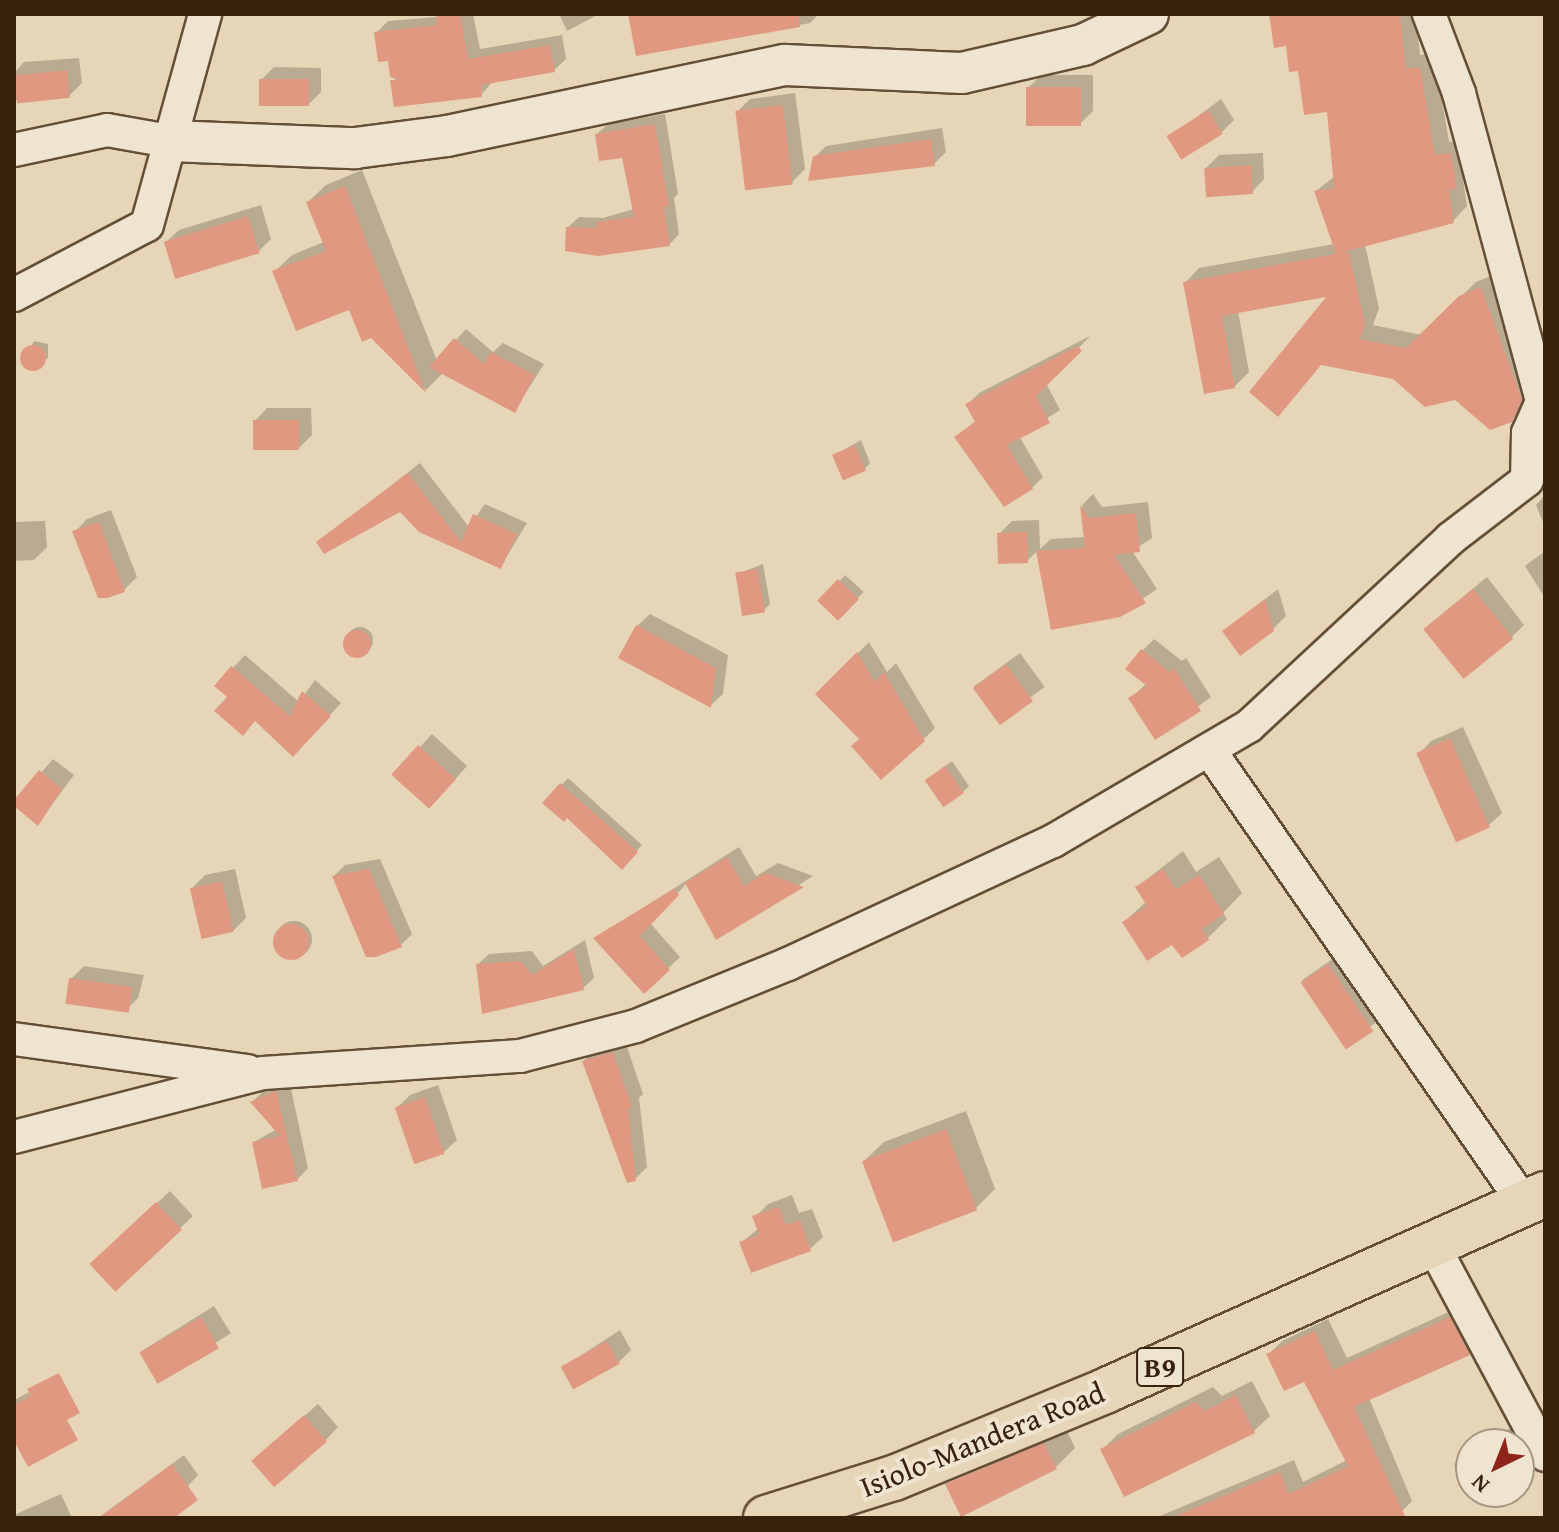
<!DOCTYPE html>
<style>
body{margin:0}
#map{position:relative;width:1559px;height:1532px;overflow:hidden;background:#e6d6b7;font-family:"Gentium Book Plus",serif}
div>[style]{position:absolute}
.shadow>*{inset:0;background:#0003;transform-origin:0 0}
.round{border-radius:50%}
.building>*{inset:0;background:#e09980;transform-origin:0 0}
.roads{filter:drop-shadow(2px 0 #644f36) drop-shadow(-2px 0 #644f36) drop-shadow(0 2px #644f36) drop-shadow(0 -2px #644f36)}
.minor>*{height:32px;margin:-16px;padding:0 16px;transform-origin:16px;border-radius:16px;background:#efe4d0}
.tertiary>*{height:40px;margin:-20px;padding:0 20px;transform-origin:20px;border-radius:20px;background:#efe4d0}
.trunk>*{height:44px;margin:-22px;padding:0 22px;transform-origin:22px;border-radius:22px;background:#e6d6b7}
span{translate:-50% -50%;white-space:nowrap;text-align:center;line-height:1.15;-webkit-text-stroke:8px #efe4d0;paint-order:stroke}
.shield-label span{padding:2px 6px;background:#efe4d0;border:2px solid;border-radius:6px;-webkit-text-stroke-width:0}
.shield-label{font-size:28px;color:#39220b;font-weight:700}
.street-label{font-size:30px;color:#39220b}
.frame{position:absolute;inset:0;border:16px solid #39220b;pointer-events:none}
.north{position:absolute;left:1455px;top:1428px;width:80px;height:80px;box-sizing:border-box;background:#efe4d0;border:2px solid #a69681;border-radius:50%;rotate:223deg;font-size:22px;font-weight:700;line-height:32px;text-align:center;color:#39220b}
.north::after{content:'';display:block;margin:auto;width:28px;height:36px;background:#8f2418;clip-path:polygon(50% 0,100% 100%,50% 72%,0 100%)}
</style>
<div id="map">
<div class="shadow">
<i style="clip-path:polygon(473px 14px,480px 49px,562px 35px,566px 59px,554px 70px,493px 81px,481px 95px,393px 81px,397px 77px,376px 33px,388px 21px)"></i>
<i style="clip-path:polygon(559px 14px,599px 14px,567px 31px)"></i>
<i style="clip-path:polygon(632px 14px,819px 14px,810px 23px,638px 54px)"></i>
<i style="clip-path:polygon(1271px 14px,1416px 14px,1420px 55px,1434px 53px,1449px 142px,1465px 139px,1471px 172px,1463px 179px,1467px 206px,1453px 221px,1365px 245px,1379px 308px,1373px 325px,1422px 335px,1476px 282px,1496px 274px,1536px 384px,1526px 405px,1511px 420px,1394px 377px,1322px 363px,1278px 414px,1331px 294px,1238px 311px,1249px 372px,1234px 387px,1185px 283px,1199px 268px,1334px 244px,1316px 191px,1335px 176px,1328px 109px,1299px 69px)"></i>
<i style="clip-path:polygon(79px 58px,82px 83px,69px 96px,14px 100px,14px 73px,24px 62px)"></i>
<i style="clip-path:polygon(274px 67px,321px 68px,321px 92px,308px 105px,261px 80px)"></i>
<i style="clip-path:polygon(1041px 75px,1093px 75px,1093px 111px,1080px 124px,1028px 88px)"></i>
<i style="clip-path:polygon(795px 93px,805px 169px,792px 182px,737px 112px,750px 99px)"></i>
<i style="clip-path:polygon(1221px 99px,1234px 120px,1222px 132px,1170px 137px)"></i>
<i style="clip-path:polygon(665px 114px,678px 194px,674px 198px,679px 234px,669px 245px,568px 227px,579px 217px,603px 218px,634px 209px,623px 156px,597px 134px,608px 124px)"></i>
<i style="clip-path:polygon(942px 128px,946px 152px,934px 164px,815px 157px,826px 146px)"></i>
<i style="clip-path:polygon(1263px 153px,1264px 179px,1252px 192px,1206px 168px,1219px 155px)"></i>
<i style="clip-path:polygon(362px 170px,437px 361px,466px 329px,493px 352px,503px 343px,544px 364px,515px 410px,443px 373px,426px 390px,350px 308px,274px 272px,292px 255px,324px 242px,308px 202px,326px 185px)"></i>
<i style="clip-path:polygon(261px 205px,271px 239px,258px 252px,166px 242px,179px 230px)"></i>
<i style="clip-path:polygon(1090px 336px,1046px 383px,1060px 410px,1019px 436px,1043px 477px,1032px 488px,957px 437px,976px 420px,968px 404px,979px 393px)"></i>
<i style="clip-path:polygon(34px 341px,48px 344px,48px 358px,31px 371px,23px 362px)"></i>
<i style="clip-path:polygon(267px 408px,311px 408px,312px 435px,299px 448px,255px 421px)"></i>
<i style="clip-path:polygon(861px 440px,870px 463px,865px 469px,835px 455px)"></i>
<i style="clip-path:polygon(420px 463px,469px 527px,485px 504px,527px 523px,501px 566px,400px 510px,319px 542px)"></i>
<i style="clip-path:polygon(1093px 494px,1102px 507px,1148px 502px,1152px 538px,1132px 551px,1157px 589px,1119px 615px,1053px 628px,1038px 550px,1027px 561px,999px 534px,1012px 521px,1039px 520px,1040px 549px,1051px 539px,1086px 537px,1082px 505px)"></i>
<i style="clip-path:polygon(1543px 497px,1545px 497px,1545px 527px,1536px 505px)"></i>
<i style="clip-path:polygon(111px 510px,137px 577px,124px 590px,75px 532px,87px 519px)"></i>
<i style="clip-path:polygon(45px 521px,47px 547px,34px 560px,14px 561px,14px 522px)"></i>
<i style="clip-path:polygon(1545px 551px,1545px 598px,1525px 566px)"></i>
<i style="clip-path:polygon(763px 564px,770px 604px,764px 610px,737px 574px)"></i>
<i style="left:845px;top:575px;width:25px;height:36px;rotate:42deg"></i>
<i style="clip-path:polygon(1487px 577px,1524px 625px,1511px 638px,1425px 628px)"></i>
<i style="clip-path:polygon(1278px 589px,1286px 616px,1273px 629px,1224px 631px)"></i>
<i style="clip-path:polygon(650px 614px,728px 655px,723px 694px,710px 706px,637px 626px)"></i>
<i class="round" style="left:347px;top:627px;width:26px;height:26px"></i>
<i style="clip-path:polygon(1154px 639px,1182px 661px,1186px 658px,1211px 697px,1156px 737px,1131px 698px,1147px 683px,1142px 651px)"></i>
<i style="clip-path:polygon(869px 642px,887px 672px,896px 663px,935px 728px,923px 740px,818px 694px)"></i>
<i style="left:1020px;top:653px;width:42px;height:57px;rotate:54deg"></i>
<i style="clip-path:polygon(245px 655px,299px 702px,315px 680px,341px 703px,305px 742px,256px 720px,217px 685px)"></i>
<i style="clip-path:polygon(1463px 727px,1502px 813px,1489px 825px,1419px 754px,1431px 741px)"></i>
<i style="clip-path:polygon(432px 734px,467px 766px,441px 795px,394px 775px)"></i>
<i style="clip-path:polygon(53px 759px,74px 775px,38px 823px,14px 804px)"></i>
<i style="clip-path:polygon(952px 761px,969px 786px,963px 792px,933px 775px)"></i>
<i style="clip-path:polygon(568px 778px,642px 845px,622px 867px,567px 815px,545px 803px)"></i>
<i style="clip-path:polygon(739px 847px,756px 876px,778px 863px,813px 876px,717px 937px,687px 883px,650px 923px,680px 957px,644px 991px,596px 938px)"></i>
<i style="clip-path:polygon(1183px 851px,1196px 872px,1219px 857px,1242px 893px,1223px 913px,1227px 919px,1208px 938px,1173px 942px,1124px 922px,1147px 901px,1137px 887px)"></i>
<i style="clip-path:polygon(380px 859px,412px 934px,401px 945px,334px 876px,345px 865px)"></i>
<i style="clip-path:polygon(235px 869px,246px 918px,233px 931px,192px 888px,205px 875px)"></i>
<i class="round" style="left:276px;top:921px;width:36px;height:36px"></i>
<i style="clip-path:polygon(585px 940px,594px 978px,583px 988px,478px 964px,489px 954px,532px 951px,543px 966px)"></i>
<i style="left:1341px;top:953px;width:77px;height:48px;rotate:55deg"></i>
<i style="clip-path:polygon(84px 966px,144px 975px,138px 998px,125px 1011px,71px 979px)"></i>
<i style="clip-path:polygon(625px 1041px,643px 1094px,639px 1098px,647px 1167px,635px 1179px,584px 1061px,596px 1049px)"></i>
<i style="clip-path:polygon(272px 1083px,290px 1084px,308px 1168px,297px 1180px,254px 1142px,277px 1129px,252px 1102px)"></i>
<i style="clip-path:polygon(438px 1085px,457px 1140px,444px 1152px,397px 1108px,410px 1095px)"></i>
<i style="clip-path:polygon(966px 1111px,995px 1189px,976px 1208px,864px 1161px,884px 1142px)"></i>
<i style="clip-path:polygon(170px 1191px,193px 1216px,180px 1228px,105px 1251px)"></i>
<i style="clip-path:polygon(792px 1195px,799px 1213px,812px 1209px,823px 1237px,810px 1249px,742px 1242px,759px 1228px,755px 1217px,768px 1204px)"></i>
<i style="clip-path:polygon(1464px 1305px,1482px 1340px,1469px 1353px,1369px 1398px,1412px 1501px,1398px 1515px,1155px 1518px,1294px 1460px,1303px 1482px,1347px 1460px,1305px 1379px,1269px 1354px,1282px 1341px,1328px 1319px,1347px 1358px)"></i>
<i style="left:214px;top:1306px;width:32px;height:87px;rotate:58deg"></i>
<i style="clip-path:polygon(620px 1330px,631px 1350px,619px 1362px,563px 1367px)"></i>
<i style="clip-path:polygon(1252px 1381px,1270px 1416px,1254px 1431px,1102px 1450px,1118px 1434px,1213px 1387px,1222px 1396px)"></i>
<i style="clip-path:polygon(45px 1384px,14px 1436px,14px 1400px)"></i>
<i style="clip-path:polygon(318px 1404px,338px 1427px,326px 1440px,280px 1437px)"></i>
<i style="clip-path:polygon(1524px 1421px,1545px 1456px,1519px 1475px,1519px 1444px,1480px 1444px)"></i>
<i style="clip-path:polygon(1064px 1425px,1075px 1448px,1056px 1467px,1000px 1495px,981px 1470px,1000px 1451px)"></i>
<i style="clip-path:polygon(1471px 1449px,1471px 1492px,1487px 1492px,1473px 1500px,1454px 1464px)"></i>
<i style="clip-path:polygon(184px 1455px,198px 1475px,188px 1486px,134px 1518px,98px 1518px)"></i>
<i style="clip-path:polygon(61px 1494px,72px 1518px,14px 1518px,14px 1515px)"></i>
</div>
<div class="building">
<i style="clip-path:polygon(436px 14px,460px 14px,468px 59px,550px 45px,555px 72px,481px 85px,482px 97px,394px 107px,390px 80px,400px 80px,390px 77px,388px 61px,378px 62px,374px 32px,437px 25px)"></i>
<i style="clip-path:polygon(628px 14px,798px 14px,800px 27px,636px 56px)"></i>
<i style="clip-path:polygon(1269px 14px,1400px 14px,1406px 69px,1420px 67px,1435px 155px,1451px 153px,1457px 188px,1449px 190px,1454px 223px,1340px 253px,1349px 252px,1365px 324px,1360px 339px,1406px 348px,1459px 296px,1481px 287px,1522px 400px,1512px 422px,1490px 430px,1455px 400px,1425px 407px,1393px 379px,1321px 365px,1278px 417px,1249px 392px,1326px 297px,1222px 316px,1235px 388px,1204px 394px,1183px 282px,1336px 254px,1314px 191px,1334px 188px,1327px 112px,1304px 115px,1298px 71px,1289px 72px,1286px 46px,1274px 48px)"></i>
<i style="left:67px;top:70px;width:28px;height:53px;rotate:84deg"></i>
<i style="left:259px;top:79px;width:50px;height:27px"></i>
<i style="left:1026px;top:87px;width:55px;height:39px"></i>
<i style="left:783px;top:105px;width:80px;height:48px;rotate:83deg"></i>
<i style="left:1208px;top:110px;width:28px;height:49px;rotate:58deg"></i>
<i style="clip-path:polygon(655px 124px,669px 206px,664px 207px,670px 246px,598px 256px,565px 251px,566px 227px,597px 228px,596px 222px,634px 217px,622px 158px,599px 161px,595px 134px)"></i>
<i style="clip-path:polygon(931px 139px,935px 166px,808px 181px,813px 156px)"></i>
<i style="left:1251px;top:165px;width:29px;height:47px;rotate:86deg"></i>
<i style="clip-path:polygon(345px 186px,426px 393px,371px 338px,362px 342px,349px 310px,296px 331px,272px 271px,326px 251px,306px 202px)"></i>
<i style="left:248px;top:216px;width:39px;height:88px;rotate:73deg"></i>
<i style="clip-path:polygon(454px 338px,484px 364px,491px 352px,535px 375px,515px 413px,429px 367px)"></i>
<i class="round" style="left:20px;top:345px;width:26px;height:26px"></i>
<i style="clip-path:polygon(1078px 346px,1082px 351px,1036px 396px,1050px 423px,1007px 445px,1033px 489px,1004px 507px,954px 437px,975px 422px,965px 404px)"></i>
<i style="left:253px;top:420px;width:46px;height:30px"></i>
<i style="left:855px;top:445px;width:28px;height:25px;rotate:67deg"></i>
<i style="clip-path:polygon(408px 473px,461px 542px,473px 514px,517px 534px,501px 569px,419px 532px,400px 512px,324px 554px,316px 542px)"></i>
<i style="clip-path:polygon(1080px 505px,1089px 518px,1136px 513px,1140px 552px,1114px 555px,1146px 603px,1120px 617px,1051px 630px,1036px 551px,1085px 548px)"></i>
<i style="clip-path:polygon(99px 522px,125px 592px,107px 598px,98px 598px,72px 531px)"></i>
<i style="left:1027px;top:532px;width:31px;height:30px;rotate:88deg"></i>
<i style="left:758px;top:569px;width:44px;height:23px;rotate:81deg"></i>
<i style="left:838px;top:579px;width:29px;height:30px;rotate:44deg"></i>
<i style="left:1473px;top:589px;width:64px;height:64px;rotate:51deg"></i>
<i style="clip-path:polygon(1265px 599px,1274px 631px,1240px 656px,1222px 631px)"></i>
<i style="clip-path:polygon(636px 625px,716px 668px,711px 708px,618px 658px)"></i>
<i class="round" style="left:343px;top:630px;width:28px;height:28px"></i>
<i style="clip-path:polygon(1141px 649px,1169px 672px,1174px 668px,1201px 711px,1155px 740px,1128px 698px,1147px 686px,1125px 669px)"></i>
<i style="clip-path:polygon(857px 652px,875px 682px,884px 672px,925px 741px,881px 780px,851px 746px,859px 739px,815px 694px)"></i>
<i style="left:1006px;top:664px;width:46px;height:41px;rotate:54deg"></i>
<i style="clip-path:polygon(231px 666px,290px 716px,302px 691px,331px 716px,293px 757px,255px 721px,243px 736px,214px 711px,227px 697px,214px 686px)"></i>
<i style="left:1450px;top:738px;width:98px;height:37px;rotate:66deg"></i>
<i style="left:418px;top:745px;width:51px;height:40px;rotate:42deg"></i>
<i style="left:945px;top:766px;width:33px;height:25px;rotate:55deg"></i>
<i style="clip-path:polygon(39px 770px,62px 789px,38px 826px,14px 806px,14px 800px)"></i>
<i style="clip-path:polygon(560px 783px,638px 852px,622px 870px,567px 818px,564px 822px,542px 803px)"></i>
<i style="clip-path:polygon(727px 857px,744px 886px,766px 873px,804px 887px,716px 940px,685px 883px)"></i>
<i style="clip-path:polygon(369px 869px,402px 947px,376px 957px,366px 957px,332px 876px)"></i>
<i style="clip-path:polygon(1163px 869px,1176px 889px,1199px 875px,1224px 914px,1202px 929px,1209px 940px,1182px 958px,1172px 945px,1147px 961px,1122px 922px,1147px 906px,1135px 887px)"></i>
<i style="left:222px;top:881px;width:52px;height:33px;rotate:77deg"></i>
<i style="clip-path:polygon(674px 889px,679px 895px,640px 936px,670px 970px,644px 994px,593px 938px)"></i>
<i class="round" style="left:273px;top:924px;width:36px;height:36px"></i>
<i style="clip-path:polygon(574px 949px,584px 990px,482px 1014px,476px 964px,521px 961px,532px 975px)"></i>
<i style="left:1328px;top:964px;width:81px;height:33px;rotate:56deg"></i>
<i style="left:69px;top:978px;width:64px;height:26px;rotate:8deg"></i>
<i style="clip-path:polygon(613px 1052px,632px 1107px,628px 1109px,636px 1181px,627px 1183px,582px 1061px)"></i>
<i style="clip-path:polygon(276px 1091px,298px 1181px,262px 1189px,252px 1142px,280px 1136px,250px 1102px)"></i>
<i style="left:425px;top:1097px;width:60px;height:32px;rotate:71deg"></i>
<i style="left:946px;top:1129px;width:87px;height:90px;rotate:69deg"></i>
<i style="left:156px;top:1202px;width:38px;height:91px;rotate:47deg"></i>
<i style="clip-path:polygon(779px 1207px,786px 1225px,800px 1220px,811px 1251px,751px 1273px,739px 1242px,759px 1235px,752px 1216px)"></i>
<i style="left:201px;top:1317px;width:36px;height:71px;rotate:60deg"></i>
<i style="clip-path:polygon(1450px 1317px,1470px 1355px,1354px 1407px,1406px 1518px,1171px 1518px,1280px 1472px,1289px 1494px,1348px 1466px,1304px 1382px,1284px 1391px,1266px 1354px,1315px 1331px,1333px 1370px)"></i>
<i style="left:607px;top:1341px;width:26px;height:53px;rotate:61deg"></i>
<i style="clip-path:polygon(59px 1373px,80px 1413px,67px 1420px,78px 1440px,28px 1467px,14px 1441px,14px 1405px,31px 1396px,27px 1389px)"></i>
<i style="clip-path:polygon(1236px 1395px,1255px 1433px,1124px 1497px,1100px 1449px,1196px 1402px,1205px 1411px)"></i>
<i style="left:304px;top:1415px;width:35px;height:70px;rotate:49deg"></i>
<i style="clip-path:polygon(1044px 1443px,1057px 1469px,961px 1517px,945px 1484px)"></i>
<i style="clip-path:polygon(172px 1464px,198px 1500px,174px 1518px,99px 1518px)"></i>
</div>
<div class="roads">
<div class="minor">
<i style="left:14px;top:150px;width:95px;rotate:-12.1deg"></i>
<i style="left:107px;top:130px;width:63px;rotate:10.1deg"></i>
<i style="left:14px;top:295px;width:150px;rotate:-27.8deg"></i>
<i style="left:147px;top:225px;width:219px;rotate:-74.6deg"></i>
<i style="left:1210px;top:751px;width:550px;rotate:55.21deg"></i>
<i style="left:14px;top:1039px;width:236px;rotate:7.8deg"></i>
<i style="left:14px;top:1137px;width:257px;rotate:-14.4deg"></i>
<i style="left:263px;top:1073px;width:258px;rotate:-3.8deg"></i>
<i style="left:520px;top:1056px;width:120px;rotate:-14.5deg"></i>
<i style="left:636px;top:1026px;width:164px;rotate:-22.2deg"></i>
<i style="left:788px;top:964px;width:292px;rotate:-24.9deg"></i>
<i style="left:1053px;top:841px;width:227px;rotate:-30.4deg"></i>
<i style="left:1249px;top:726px;width:275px;rotate:-42.9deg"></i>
<i style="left:1450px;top:539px;width:97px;rotate:-37.5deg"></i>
<i style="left:1527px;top:480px;width:47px;rotate:-88.8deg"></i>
<i style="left:1528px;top:433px;width:35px;rotate:-66deg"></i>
<i style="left:1542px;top:401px;width:319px;rotate:-105.1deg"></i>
<i style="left:1459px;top:93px;width:85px;rotate:-110.8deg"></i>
<i style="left:1433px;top:1245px;width:238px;rotate:61.9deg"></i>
</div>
<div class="tertiary">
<i style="left:169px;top:141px;width:186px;rotate:2.2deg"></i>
<i style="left:355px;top:148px;width:93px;rotate:-7.4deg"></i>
<i style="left:447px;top:136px;width:345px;rotate:-11.9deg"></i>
<i style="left:785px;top:65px;width:177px;rotate:2.6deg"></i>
<i style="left:962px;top:73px;width:124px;rotate:-13deg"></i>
<i style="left:1083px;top:45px;width:72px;rotate:-25.5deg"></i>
</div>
<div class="trunk">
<i style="left:766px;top:1518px;width:134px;rotate:-17.4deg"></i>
<i style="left:894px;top:1478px;width:230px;rotate:-22.4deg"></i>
<i style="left:1107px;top:1390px;width:480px;rotate:-24.1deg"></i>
</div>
</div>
<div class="shield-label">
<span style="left:1160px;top:1367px">B9</span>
</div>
<div class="street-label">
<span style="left:982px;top:1439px;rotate:-22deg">Isiolo-Mandera Road</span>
</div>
<div class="frame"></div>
<div class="north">N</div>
</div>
